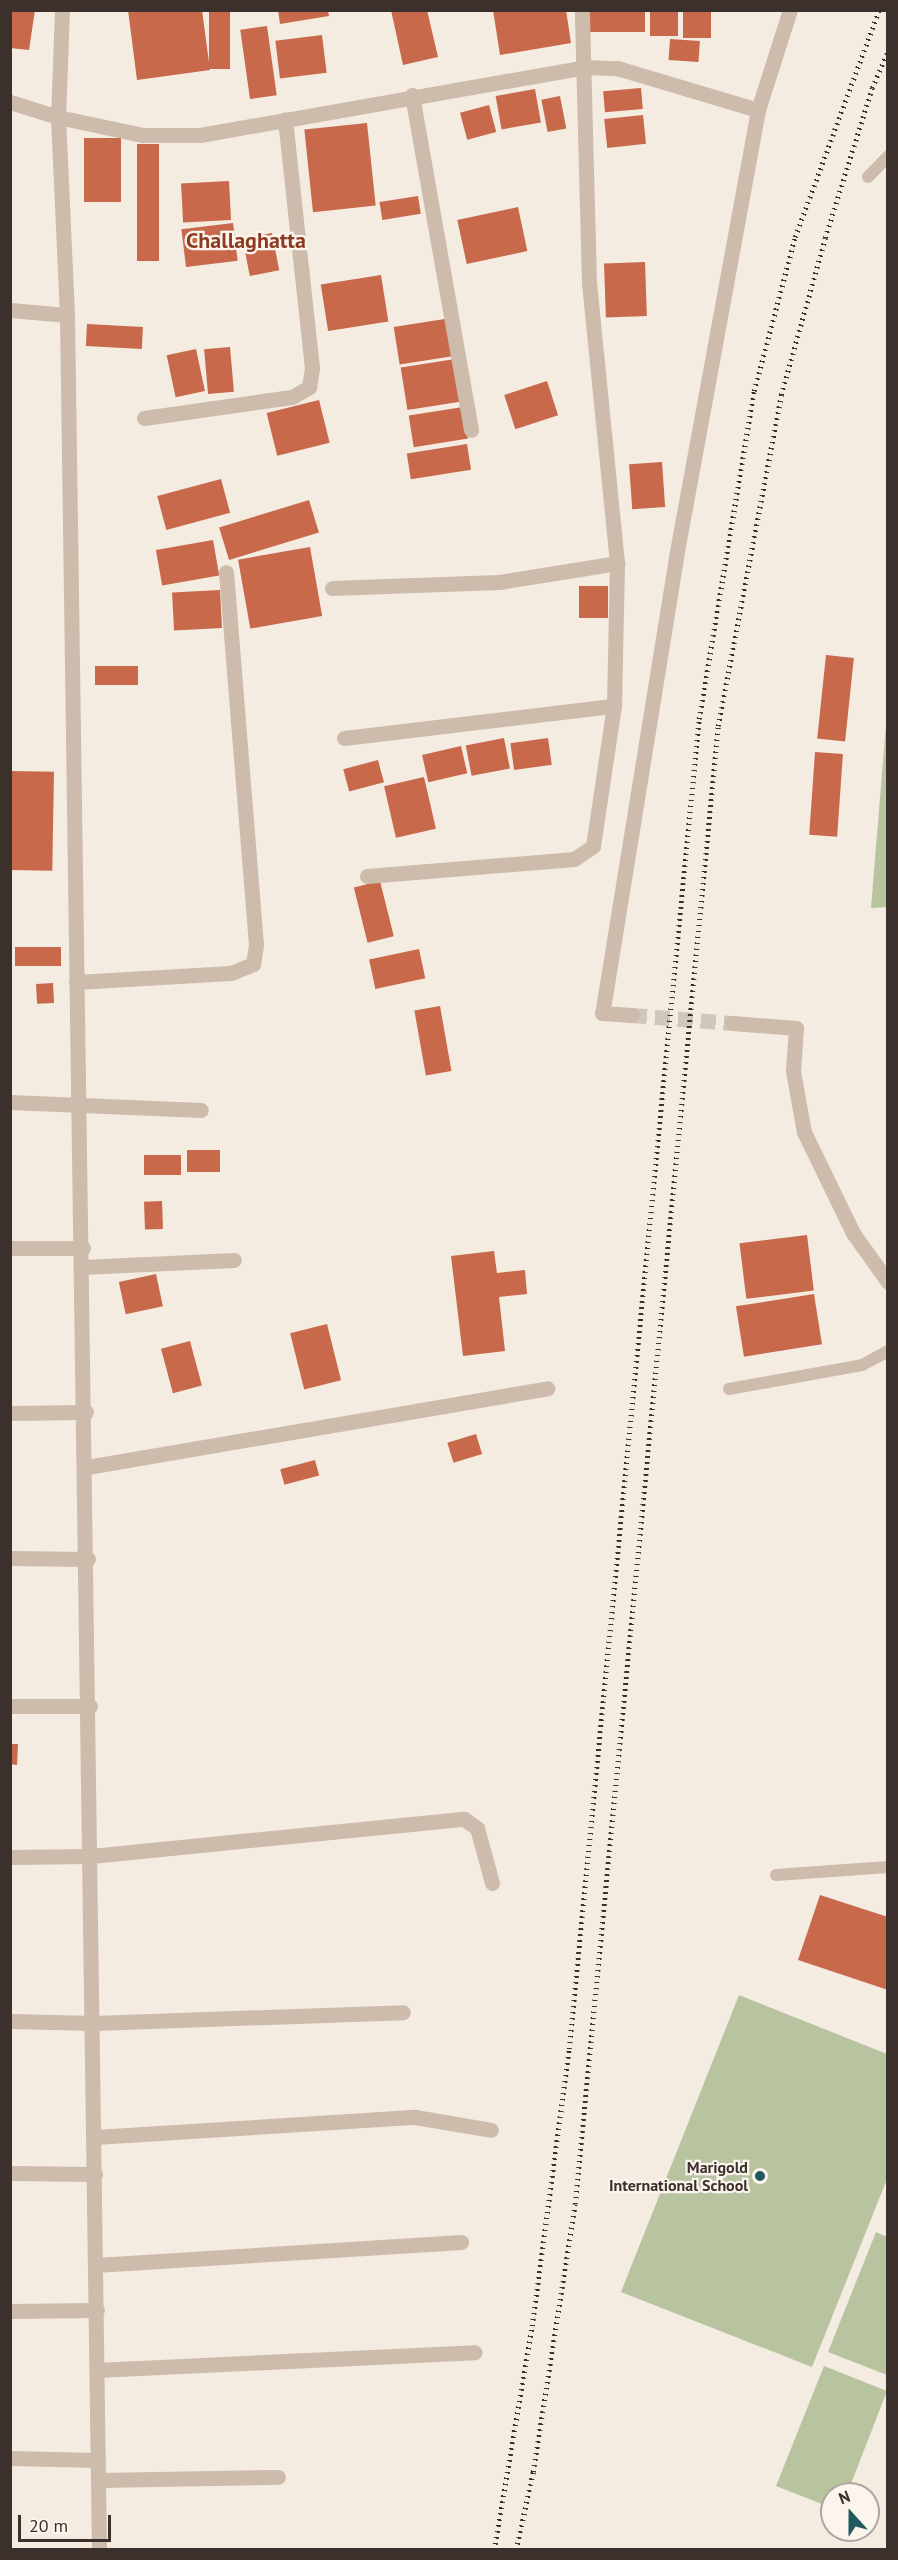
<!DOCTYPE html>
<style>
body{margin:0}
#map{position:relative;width:898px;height:2560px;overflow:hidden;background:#f4ebe1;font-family:"PT Sans",sans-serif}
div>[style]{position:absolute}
.green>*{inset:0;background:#b8c4a0}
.building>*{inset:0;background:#c8694b;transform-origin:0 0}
.tertiary-tunnel>*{height:15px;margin-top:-7.5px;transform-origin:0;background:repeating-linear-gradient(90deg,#cfc6bd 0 15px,transparent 0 23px)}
.service>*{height:12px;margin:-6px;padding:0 6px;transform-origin:6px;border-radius:6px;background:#cdbbac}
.minor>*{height:15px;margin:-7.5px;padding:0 7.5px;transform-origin:7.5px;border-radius:7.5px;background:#cdbbac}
.tertiary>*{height:15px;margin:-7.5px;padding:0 7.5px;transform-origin:7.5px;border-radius:7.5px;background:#cdbbac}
.rail>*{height:4.5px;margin-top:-2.25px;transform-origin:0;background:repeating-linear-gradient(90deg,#3b302b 0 1.5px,transparent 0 6px)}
.dots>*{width:16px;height:16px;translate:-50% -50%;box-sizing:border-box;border:3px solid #fbf5ee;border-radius:50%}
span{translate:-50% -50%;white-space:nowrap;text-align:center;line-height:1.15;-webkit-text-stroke:4.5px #fbf5ee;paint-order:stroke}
.poi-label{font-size:16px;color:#3b302b;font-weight:700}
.right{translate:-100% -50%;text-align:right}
.district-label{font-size:22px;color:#8c3b22;font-weight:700}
.frame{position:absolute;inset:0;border:12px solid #3b302b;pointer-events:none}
.north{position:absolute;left:820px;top:2482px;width:60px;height:60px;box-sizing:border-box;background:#fbf5ee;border:2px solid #aea6a0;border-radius:50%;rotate:339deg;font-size:16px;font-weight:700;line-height:24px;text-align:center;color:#3b302b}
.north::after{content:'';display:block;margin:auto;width:21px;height:27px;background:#1f5a5e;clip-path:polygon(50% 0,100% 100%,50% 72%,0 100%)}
.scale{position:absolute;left:18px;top:2515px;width:93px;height:27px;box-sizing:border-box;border:3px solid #3b302b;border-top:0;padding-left:8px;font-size:18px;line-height:21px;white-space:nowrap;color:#3b302b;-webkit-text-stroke:4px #fbf5ee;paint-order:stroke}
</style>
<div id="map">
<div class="green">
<i style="clip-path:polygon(887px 713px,887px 907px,871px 908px)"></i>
<i style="clip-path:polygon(739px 1995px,887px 2054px,887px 2179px,812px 2367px,621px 2292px)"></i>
<i style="clip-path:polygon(876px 2232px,887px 2237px,887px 2375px,828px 2352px)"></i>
<i style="clip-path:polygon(824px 2366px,887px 2391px,847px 2494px,832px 2494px,832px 2508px,776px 2486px)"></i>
</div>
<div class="building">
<i style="clip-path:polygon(10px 10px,35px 10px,29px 50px,10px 48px)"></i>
<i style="clip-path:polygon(128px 10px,202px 10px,210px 70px,137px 80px)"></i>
<i style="left:209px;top:10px;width:21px;height:59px"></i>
<i style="clip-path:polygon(278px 10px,328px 10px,329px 16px,280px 24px)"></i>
<i style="clip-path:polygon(391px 10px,427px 10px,438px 57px,403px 65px)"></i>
<i style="clip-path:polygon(493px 10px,566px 10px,571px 43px,500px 55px)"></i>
<i style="left:587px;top:10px;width:58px;height:22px"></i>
<i style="left:650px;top:10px;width:28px;height:26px"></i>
<i style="left:683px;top:10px;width:28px;height:28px"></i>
<i style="left:267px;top:26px;width:70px;height:27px;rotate:82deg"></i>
<i style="left:322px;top:35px;width:38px;height:47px;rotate:83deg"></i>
<i style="left:670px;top:39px;width:30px;height:21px;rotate:4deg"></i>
<i style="left:641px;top:88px;width:21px;height:38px;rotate:85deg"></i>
<i style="left:535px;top:89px;width:34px;height:40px;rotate:80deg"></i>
<i style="left:560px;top:96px;width:33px;height:19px;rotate:79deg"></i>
<i style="left:489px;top:105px;width:28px;height:30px;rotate:75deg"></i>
<i style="left:643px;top:115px;width:29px;height:39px;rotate:84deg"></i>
<i style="left:367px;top:123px;width:83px;height:63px;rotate:84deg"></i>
<i style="left:84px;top:138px;width:37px;height:64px"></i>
<i style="left:137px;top:144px;width:22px;height:117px"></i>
<i style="left:229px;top:181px;width:39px;height:48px;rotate:87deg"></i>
<i style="left:418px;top:196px;width:18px;height:39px;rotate:81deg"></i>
<i style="left:518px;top:207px;width:45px;height:62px;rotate:78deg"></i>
<i style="left:233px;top:223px;width:38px;height:52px;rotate:83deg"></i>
<i style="left:272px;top:233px;width:38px;height:30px;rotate:79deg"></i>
<i style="left:645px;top:262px;width:54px;height:41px;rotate:88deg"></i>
<i style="left:381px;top:275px;width:47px;height:61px;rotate:81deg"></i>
<i style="left:451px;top:318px;width:38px;height:58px;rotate:81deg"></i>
<i style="left:87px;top:324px;width:56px;height:22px;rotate:3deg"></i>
<i style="left:230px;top:347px;width:45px;height:26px;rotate:85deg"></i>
<i style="left:196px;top:349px;width:43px;height:30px;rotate:78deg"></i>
<i style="left:455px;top:359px;width:43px;height:55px;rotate:81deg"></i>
<i style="left:547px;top:381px;width:36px;height:45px;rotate:72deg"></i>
<i style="left:319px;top:400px;width:44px;height:54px;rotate:76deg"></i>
<i style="left:463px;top:407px;width:32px;height:55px;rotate:81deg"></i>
<i style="left:467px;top:444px;width:26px;height:61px;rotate:81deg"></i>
<i style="left:662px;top:462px;width:45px;height:33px;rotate:86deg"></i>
<i style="left:221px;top:479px;width:35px;height:66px;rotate:75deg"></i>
<i style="left:309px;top:500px;width:34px;height:94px;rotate:73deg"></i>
<i style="left:213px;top:540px;width:36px;height:58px;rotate:80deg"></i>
<i style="left:310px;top:547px;width:70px;height:73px;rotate:80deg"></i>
<i style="left:579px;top:586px;width:29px;height:32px"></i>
<i style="left:220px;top:590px;width:38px;height:48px;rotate:87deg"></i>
<i style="left:826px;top:655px;width:28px;height:84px;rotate:6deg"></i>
<i style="left:138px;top:666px;width:19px;height:43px;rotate:90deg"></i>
<i style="left:504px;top:738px;width:31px;height:39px;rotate:79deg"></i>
<i style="left:548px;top:738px;width:27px;height:38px;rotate:82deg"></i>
<i style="left:461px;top:746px;width:28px;height:40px;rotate:77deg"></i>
<i style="left:815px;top:752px;width:28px;height:83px;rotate:4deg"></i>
<i style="left:378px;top:760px;width:23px;height:36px;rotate:75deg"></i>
<i style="left:10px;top:771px;width:44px;height:99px;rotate:1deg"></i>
<i style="left:424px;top:777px;width:53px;height:41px;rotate:77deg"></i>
<i style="left:380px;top:881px;width:57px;height:27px;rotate:76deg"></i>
<i style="left:61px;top:947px;width:19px;height:46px;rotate:90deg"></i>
<i style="left:419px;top:949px;width:30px;height:51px;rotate:78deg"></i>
<i style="left:53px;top:983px;width:20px;height:17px;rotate:87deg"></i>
<i style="left:440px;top:1006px;width:66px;height:26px;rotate:80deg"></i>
<i style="left:187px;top:1150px;width:33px;height:22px"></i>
<i style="left:144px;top:1155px;width:37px;height:20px"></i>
<i style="left:162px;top:1201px;width:28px;height:18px;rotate:88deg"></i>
<i style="left:807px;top:1235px;width:56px;height:68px;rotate:83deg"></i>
<i style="clip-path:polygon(494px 1251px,497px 1273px,525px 1270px,527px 1294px,499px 1297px,505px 1351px,463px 1356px,451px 1256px)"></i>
<i style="left:156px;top:1274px;width:33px;height:38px;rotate:78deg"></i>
<i style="left:814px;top:1294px;width:51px;height:79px;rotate:81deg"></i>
<i style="left:327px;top:1324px;width:58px;height:38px;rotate:76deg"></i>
<i style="left:190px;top:1341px;width:46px;height:30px;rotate:75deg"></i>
<i style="left:476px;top:1434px;width:21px;height:30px;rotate:73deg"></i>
<i style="left:315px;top:1460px;width:16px;height:36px;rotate:75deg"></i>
<i style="clip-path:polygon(10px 1744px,18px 1744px,17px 1765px,10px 1764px)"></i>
<i style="clip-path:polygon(820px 1895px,888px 1917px,888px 1990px,798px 1960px)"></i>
</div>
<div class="tertiary-tunnel">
<i style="left:632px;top:1015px;width:100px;rotate:4.6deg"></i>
</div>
<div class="service">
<i style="left:868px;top:177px;width:29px;rotate:-46deg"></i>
<i style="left:729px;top:1389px;width:135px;rotate:-10.2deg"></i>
<i style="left:862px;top:1365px;width:30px;rotate:-28deg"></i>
<i style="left:776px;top:1875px;width:112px;rotate:-4.1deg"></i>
</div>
<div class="minor">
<i style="left:62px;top:10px;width:107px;rotate:92.1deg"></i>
<i style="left:58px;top:117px;width:198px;rotate:87.4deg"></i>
<i style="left:67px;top:315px;width:2235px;rotate:89.18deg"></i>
<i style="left:412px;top:95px;width:340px;rotate:80deg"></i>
<i style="left:758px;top:110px;width:105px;rotate:-72.3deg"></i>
<i style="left:10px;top:310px;width:57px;rotate:5deg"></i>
<i style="left:144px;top:418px;width:149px;rotate:-8.1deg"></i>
<i style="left:292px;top:397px;width:20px;rotate:-30deg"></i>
<i style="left:309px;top:387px;width:19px;rotate:-81deg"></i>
<i style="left:312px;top:368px;width:250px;rotate:-96.2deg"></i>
<i style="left:332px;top:588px;width:167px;rotate:-2.1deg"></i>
<i style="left:499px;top:582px;width:120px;rotate:-9.1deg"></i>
<i style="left:344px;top:738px;width:272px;rotate:-6.8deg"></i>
<i style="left:367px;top:876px;width:208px;rotate:-4.7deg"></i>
<i style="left:574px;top:859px;width:23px;rotate:-34deg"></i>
<i style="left:593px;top:846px;width:142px;rotate:-81.5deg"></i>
<i style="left:614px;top:706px;width:143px;rotate:-88.8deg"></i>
<i style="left:617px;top:563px;width:281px;rotate:-95.7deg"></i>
<i style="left:589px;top:283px;width:273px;rotate:-91.5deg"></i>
<i style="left:76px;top:982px;width:155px;rotate:-3.3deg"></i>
<i style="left:231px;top:973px;width:24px;rotate:-22deg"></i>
<i style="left:253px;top:964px;width:19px;rotate:-81deg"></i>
<i style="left:256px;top:945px;width:374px;rotate:-94.6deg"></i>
<i style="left:10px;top:1102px;width:191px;rotate:2.4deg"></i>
<i style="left:10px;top:1248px;width:73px"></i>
<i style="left:83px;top:1267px;width:151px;rotate:-2.7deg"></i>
<i style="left:10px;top:1413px;width:76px;rotate:-0.8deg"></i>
<i style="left:87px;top:1467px;width:467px;rotate:-9.7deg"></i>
<i style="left:10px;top:1558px;width:78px;rotate:0.7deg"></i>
<i style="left:10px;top:1706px;width:80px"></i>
<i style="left:10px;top:1857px;width:81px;rotate:-0.7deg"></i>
<i style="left:91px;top:1856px;width:375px;rotate:-5.7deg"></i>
<i style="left:464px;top:1819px;width:16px;rotate:35deg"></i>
<i style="left:477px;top:1828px;width:57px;rotate:74.7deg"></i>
<i style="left:10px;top:2021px;width:84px;rotate:1.4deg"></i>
<i style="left:94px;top:2023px;width:309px;rotate:-2deg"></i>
<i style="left:95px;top:2137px;width:321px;rotate:-3.6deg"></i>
<i style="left:415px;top:2117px;width:77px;rotate:9.7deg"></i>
<i style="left:10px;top:2173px;width:85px;rotate:0.7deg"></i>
<i style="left:96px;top:2265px;width:366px;rotate:-3.6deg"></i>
<i style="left:10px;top:2311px;width:87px;rotate:-0.7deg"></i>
<i style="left:97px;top:2370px;width:378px;rotate:-2.7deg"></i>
<i style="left:10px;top:2458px;width:88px;rotate:1.3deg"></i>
<i style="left:99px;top:2480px;width:179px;rotate:-1deg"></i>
</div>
<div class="tertiary">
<i style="left:10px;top:102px;width:50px;rotate:17.4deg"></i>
<i style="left:58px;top:117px;width:87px;rotate:12deg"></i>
<i style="left:143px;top:135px;width:57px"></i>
<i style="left:200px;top:135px;width:390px;rotate:-10deg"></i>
<i style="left:584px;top:67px;width:33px;rotate:2deg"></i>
<i style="left:617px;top:68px;width:147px;rotate:16.6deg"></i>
<i style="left:758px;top:110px;width:455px;rotate:100.4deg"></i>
<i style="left:676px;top:558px;width:461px;rotate:99.2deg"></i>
<i style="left:602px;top:1013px;width:30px;rotate:4deg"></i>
<i style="left:732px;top:1023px;width:64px;rotate:4.5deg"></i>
<i style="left:796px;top:1028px;width:43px;rotate:94deg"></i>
<i style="left:793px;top:1071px;width:62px;rotate:79.8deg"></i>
<i style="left:804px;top:1132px;width:112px;rotate:64.1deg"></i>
<i style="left:853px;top:1233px;width:60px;rotate:54.5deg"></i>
</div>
<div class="rail">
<i style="left:494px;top:2550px;width:227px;rotate:-80.4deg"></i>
<i style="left:532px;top:2326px;width:279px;rotate:-82.4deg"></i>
<i style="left:569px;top:2049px;width:1336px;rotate:-84.42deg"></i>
<i style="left:699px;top:719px;width:333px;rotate:-80.5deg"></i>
<i style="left:754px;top:391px;width:159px;rotate:-75.1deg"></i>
<i style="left:795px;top:237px;width:242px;rotate:-69.7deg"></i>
<i style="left:516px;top:2550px;width:80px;rotate:-77.7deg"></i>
<i style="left:533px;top:2472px;width:271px;rotate:-81.1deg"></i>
<i style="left:575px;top:2204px;width:1485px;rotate:-84.47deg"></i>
<i style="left:718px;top:726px;width:337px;rotate:-79.2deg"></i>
<i style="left:781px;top:395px;width:163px;rotate:-74.3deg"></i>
<i style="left:825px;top:238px;width:157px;rotate:-72.6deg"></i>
<i style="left:872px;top:88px;width:40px;rotate:-66.6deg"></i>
</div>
<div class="dots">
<i style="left:760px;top:2176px;background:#1f5a5e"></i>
</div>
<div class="poi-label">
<span class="right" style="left:748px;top:2176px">Marigold<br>International School</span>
</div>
<div class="district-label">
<span style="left:246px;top:241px">Challaghatta</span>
</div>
<div class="frame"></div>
<div class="north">N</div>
<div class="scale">20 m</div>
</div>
